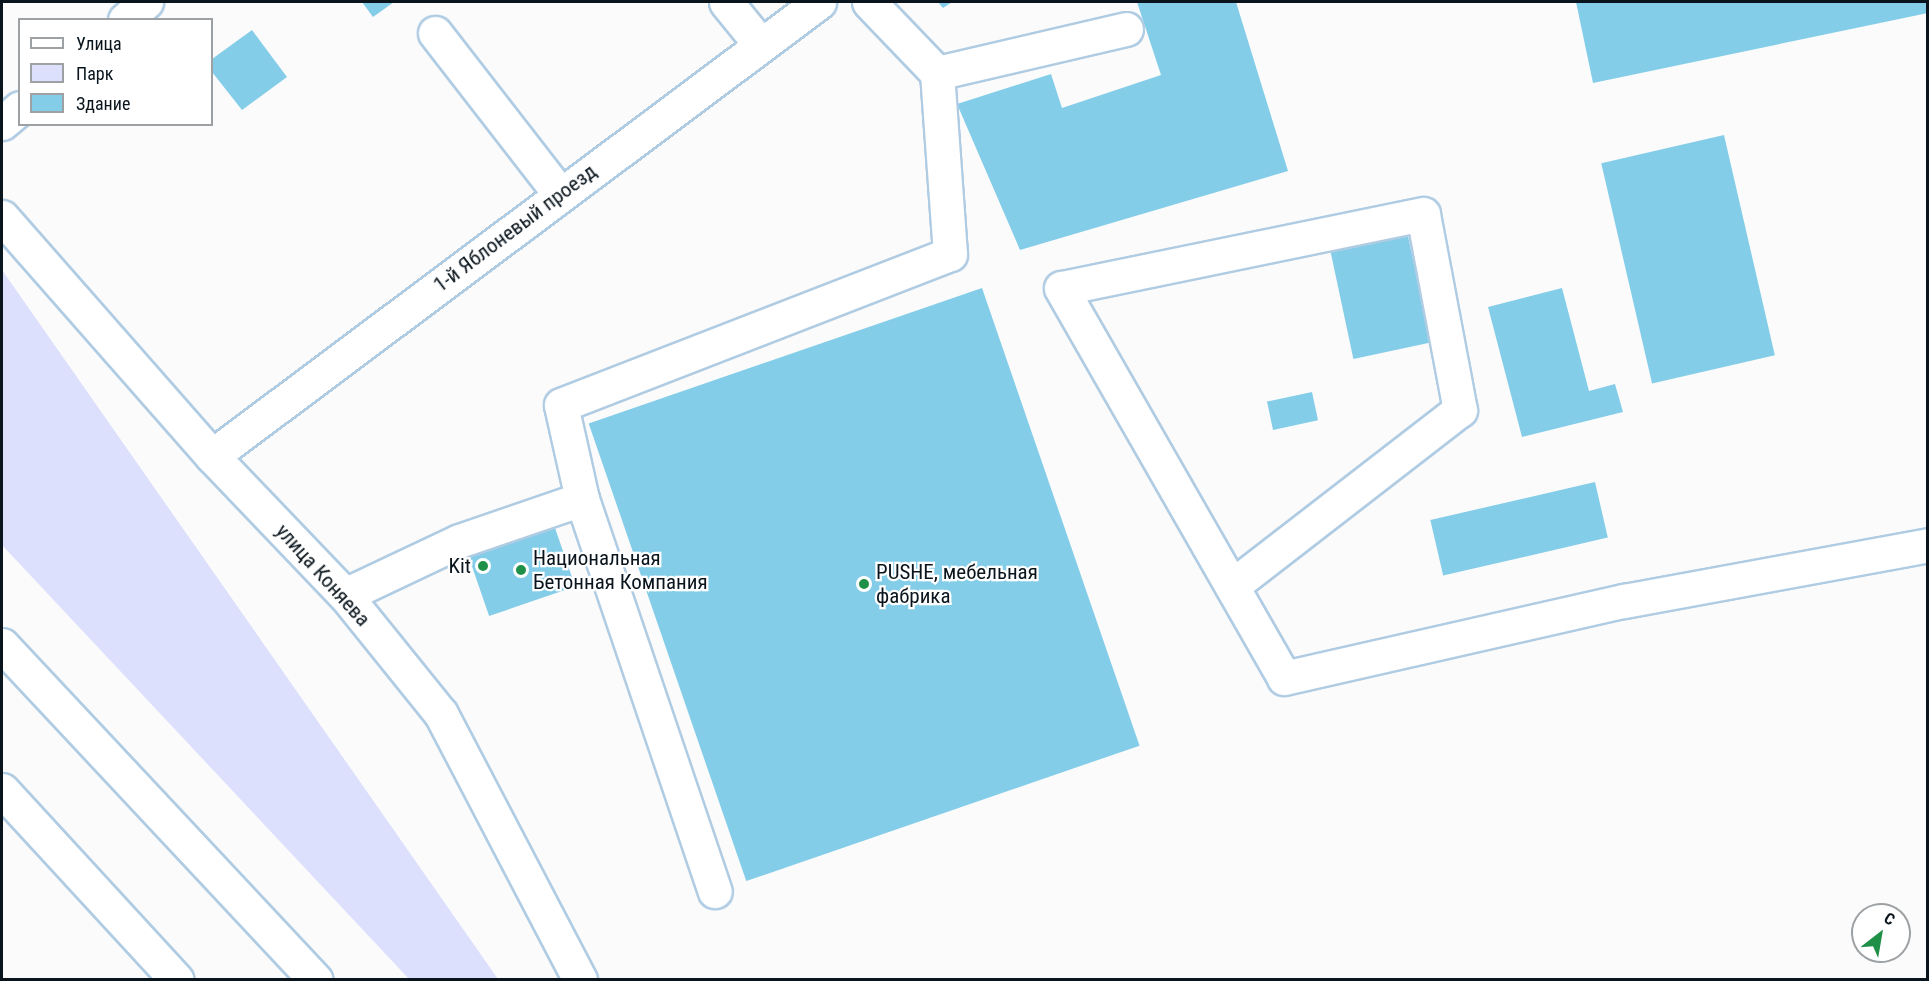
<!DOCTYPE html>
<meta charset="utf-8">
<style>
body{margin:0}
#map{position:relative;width:1929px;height:981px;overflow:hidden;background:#fbfbfb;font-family:"Roboto Condensed",sans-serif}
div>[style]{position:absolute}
.green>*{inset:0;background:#dce0fd}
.building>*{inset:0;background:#84cde9;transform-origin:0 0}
.roads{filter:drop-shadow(2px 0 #b0cce3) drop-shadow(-2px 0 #b0cce3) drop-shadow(0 2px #b0cce3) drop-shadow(0 -2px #b0cce3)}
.minor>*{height:33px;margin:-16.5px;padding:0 16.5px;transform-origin:16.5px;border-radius:16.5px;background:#fff}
.dots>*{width:16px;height:16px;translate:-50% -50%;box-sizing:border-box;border:3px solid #fff;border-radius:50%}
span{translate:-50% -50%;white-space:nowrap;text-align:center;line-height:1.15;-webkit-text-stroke:4.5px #fff;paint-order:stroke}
.street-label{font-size:21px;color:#09141c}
.poi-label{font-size:21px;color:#09141c}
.left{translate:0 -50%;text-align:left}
.right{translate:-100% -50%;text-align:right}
.frame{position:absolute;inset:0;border:3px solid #09141c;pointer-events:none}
.legend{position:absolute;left:18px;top:18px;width:195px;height:108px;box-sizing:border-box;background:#fff;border:2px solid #9da1a4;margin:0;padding:8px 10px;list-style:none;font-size:18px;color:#09141c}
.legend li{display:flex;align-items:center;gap:12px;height:30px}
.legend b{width:30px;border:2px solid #9da1a4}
.north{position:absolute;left:1851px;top:903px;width:60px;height:60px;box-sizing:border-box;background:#fff;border:2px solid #9da1a4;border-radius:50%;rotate:31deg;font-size:16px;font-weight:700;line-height:24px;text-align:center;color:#09141c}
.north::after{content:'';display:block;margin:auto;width:21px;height:27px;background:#209049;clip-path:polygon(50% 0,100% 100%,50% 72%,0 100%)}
</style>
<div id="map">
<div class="green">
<i style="clip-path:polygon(2px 270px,498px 979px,409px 979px,2px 545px)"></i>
</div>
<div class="building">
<i style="clip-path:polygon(362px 2px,394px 2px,373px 17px)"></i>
<i style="clip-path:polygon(938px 2px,952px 2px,943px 8px)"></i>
<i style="clip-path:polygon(1137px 2px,1236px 2px,1288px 171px,1020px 250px,957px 104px,1051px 74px,1062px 108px,1161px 75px)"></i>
<i style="clip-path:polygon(1576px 2px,1928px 2px,1928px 13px,1593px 83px)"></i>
<i style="clip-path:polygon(252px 30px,287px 77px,242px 110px,212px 72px,212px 59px)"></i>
<i style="left:1724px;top:135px;width:226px;height:126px;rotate:77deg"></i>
<i style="left:1408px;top:236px;width:109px;height:79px;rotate:78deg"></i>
<i style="left:982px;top:288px;width:484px;height:416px;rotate:71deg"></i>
<i style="clip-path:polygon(1562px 288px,1589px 391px,1615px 384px,1623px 412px,1522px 437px,1488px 307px)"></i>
<i style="left:1312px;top:392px;width:29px;height:46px;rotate:78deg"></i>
<i style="left:1595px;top:482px;width:57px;height:169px;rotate:77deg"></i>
<i style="left:554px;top:525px;width:65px;height:91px;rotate:71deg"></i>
</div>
<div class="roads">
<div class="minor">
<i style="left:726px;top:2px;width:54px;rotate:51deg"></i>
<i style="left:869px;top:2px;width:98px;rotate:46.2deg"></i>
<i style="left:937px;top:73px;width:194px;rotate:-13.1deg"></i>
<i style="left:125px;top:20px;width:28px;rotate:-41deg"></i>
<i style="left:435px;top:33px;width:204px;rotate:52.2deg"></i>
<i style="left:2px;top:123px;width:23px;rotate:-40deg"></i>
<i style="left:2px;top:217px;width:318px;rotate:48.7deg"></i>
<i style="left:212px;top:456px;width:192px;rotate:46.3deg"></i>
<i style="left:345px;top:595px;width:153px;rotate:51.1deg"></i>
<i style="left:441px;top:714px;width:300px;rotate:62.4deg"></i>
<i style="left:212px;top:456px;width:758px;rotate:-36.79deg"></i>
<i style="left:582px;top:499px;width:96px;rotate:-102.6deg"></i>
<i style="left:561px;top:405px;width:417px;rotate:-21.2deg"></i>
<i style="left:950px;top:254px;width:181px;rotate:-94.1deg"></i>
<i style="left:1232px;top:586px;width:288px;rotate:-37.7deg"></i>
<i style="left:1460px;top:410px;width:199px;rotate:-100.7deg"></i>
<i style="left:1423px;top:214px;width:369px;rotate:168.4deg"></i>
<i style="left:1061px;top:288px;width:449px;rotate:60.2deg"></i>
<i style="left:1284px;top:678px;width:349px;rotate:-12.8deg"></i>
<i style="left:1624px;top:601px;width:309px;rotate:-10.4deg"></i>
<i style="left:345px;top:595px;width:126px;rotate:-25.3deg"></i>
<i style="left:459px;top:541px;width:130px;rotate:-18.9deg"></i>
<i style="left:582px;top:499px;width:414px;rotate:71.3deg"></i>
<i style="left:2px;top:645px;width:459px;rotate:46.9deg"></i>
<i style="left:2px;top:790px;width:258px;rotate:47.4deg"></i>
</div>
</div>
<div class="dots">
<i style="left:483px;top:566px;background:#209049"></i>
<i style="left:521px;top:570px;background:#209049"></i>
<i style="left:864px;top:584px;background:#209049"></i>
</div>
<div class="street-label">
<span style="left:515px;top:228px;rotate:-37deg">1-й Яблоневый проезд</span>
<span style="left:323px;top:575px;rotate:48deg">улица Коняева</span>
</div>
<div class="poi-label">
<span class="left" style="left:533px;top:570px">Национальная<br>Бетонная Компания</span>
<span class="right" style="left:471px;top:566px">Kit</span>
<span class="left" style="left:876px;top:584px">PUSHE, мебельная<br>фабрика</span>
</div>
<div class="frame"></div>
<ul class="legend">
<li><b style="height:8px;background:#fff"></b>Улица</li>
<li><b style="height:16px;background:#dce0fd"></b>Парк</li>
<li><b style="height:16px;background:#84cde9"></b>Здание</li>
</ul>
<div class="north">С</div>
</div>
